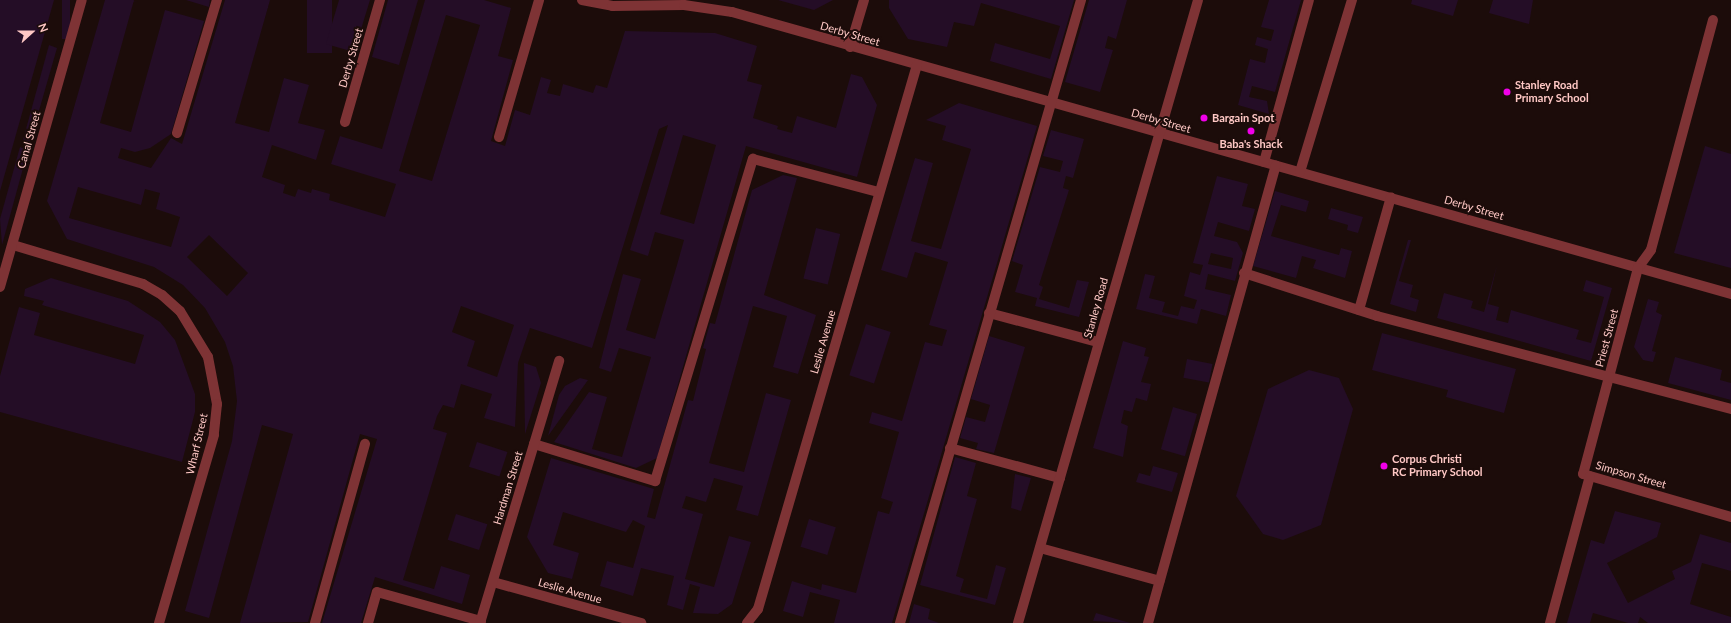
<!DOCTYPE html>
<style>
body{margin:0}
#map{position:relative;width:1731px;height:623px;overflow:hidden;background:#1c0c0a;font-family:Lato,sans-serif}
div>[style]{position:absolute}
.green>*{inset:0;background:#240d26;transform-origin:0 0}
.minor>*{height:10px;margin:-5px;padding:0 5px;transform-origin:5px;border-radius:5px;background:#7e3335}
.dots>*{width:11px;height:11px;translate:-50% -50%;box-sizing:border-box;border:2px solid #1c0c0a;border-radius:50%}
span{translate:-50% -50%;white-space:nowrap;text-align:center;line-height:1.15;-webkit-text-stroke:4px #1c0c0a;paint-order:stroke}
.street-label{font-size:11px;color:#ffc8c5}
.poi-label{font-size:11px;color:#ffc8c5;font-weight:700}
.left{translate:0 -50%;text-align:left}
.north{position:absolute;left:12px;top:12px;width:40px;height:40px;-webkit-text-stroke:3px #1c0c0a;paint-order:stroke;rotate:69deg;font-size:11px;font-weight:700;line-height:16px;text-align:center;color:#ffc8c5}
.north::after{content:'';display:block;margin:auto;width:14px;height:18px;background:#ffc8c5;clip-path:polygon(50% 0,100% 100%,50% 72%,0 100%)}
</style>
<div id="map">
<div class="green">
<i style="clip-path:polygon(0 0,54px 0,0 191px)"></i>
<i style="left:62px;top:0;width:8px;height:39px"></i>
<i style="clip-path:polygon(evenodd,105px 0,134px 0,100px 123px,131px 132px,165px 10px,204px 21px,171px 134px,150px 148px,135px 152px,121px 148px,118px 158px,151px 168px,171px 138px,182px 144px,225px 0,270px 0,235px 123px,269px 132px,284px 78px,309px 85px,298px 123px,325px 130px,316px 160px,272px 145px,262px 177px,285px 185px,283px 193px,295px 197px,298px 189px,311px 193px,312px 189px,330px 194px,329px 200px,385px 217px,396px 184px,331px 164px,340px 136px,382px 149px,425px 0,484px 0,511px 8px,498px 56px,513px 60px,491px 141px,505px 146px,515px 110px,530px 115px,541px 77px,551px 80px,547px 93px,560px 96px,563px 84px,593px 93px,596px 85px,607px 88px,625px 31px,715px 33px,757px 46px,747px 81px,762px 85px,753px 118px,778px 126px,777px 129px,792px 133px,797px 116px,836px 128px,851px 74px,862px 77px,877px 105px,857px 177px,746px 146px,657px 458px,636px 468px,554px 442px,589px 392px,607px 397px,592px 449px,622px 457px,651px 357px,619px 348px,611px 372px,599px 368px,623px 274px,641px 279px,626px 330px,655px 339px,677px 265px,684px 240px,655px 232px,648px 256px,630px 250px,668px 125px,659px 129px,592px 348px,530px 328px,518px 363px,515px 427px,484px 418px,492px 394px,461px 384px,454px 408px,443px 405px,437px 416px,433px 429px,447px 433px,403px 580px,434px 589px,441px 566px,470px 575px,462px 604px,375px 577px,361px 623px,322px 623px,377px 439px,360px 434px,308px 622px,240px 623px,293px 434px,262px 425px,209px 618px,185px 611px,232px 441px,237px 401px,233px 366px,225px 342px,205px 308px,183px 285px,154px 267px,67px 239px,47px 201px,105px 0,446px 15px,480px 25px,432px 181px,399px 171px,446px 15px,105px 0,683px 135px,716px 145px,694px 224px,660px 214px,683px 135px,105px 0,78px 187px,141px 205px,145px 189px,160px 193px,156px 209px,180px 217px,171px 247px,69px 218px,78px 187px,105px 0,209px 235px,248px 273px,227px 296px,187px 257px,209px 235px,105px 0,461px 306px,514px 325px,497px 377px,467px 366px,475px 341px,452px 332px,461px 306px)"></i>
<i style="clip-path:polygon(186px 0,210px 0,209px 7px)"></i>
<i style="left:307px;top:0;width:25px;height:53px"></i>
<i style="clip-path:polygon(339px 0,370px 0,354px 52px,326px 44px)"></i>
<i style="clip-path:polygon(388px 0,418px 0,399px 65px,372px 57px)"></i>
<i style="clip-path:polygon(778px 0,833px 0,814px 10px)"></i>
<i style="clip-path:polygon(889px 0,1074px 0,1051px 79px,990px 61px,995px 43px,1050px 59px,1060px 26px,981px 3px,974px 26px,954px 22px,947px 47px,908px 39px,889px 8px)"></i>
<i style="clip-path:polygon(1089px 0,1127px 0,1116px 39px,1108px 36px,1105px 48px,1113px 50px,1100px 92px,1065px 82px)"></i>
<i style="clip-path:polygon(1269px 0,1301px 0,1275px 92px,1252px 86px,1249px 97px,1267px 101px,1269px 114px,1238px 105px,1250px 59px,1265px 63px,1268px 49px,1255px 45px,1257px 37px,1271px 41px,1274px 30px,1261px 27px)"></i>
<i style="clip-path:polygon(1412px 0,1458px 0,1453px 16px,1411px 4px)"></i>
<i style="clip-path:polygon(1493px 0,1533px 0,1529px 24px,1489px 13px)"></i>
<i style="clip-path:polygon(49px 45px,57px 48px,30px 142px,23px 140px)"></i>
<i style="clip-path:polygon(959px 103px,1037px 126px,892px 623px,834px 623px,840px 600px,810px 592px,803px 617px,783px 611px,792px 581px,821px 590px,822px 584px,856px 593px,878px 511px,889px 514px,893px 502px,881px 498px,899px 432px,869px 423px,872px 412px,902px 421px,925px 342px,942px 346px,947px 330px,929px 325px,948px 262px,915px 252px,907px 278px,881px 270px,915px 158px,933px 163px,911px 241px,941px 249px,971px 149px,942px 140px,946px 126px,926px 120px)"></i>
<i style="clip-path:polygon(1051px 130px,1084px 139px,1073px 178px,1066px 176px,1063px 188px,1069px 190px,1039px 285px,1043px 287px,1039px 299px,1069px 308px,1077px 280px,1089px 282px,1079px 317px,1035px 306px,1037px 298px,1015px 292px,1023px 265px,1012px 261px,1040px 167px,1060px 172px,1063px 161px,1043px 156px)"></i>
<i style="clip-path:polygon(1705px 146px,1731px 154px,1731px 268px,1674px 253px)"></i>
<i style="clip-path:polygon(20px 147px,28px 150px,2px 245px,0 219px)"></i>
<i style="clip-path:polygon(783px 175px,797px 178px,764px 295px,816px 315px,798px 374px,773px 367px,787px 316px,753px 306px,709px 463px,744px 472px,766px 393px,791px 400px,758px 516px,736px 510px,743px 486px,714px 478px,706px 502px,686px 496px,682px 508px,703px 514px,685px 579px,714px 587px,729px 536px,751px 542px,732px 604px,718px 614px,693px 613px,700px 587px,690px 584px,683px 610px,667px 605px,674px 576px,641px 568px,633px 596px,600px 586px,607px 561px,633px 568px,645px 526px,633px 520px,626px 532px,563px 512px,553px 545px,579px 553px,572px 579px,548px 573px,527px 537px,551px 458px,654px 489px,647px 517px,655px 519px,688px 400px,693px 401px,706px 349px,703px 348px,710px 323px,715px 324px,752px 190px)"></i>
<i style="clip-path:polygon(evenodd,1217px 176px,1248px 184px,1242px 206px,1255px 209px,1249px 231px,1218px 222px,1214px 236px,1237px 242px,1243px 253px,1235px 281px,1208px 274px,1205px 289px,1231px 295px,1226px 316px,1201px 309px,1197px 324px,1136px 309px,1145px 274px,1155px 276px,1149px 298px,1165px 302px,1162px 312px,1178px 316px,1181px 306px,1194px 309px,1197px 300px,1184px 296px,1190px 272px,1200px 275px,1203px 265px,1193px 263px,1217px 176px,1211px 253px,1233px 258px,1231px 269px,1208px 264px,1211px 253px)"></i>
<i style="clip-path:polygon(1275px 191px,1309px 201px,1306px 212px,1281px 205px,1271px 236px,1339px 255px,1341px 248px,1352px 251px,1345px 278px,1313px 268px,1316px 260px,1302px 256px,1296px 278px,1253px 266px)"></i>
<i style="clip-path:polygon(1331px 208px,1363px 217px,1358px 233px,1347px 230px,1348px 225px,1328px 219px)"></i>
<i style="left:816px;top:228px;width:25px;height:52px;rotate:14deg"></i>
<i style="clip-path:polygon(1408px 240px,1411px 240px,1399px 281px,1413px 285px,1410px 297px,1419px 300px,1416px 312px,1390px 304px)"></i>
<i style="clip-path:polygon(1497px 265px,1488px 304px,1499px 307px,1496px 320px,1508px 323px,1511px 310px,1579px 330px,1576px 339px,1591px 343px,1604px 297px,1583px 291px,1586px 280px,1612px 288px,1591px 361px,1437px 318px,1444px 293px,1473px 301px,1471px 308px,1484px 312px)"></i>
<i style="clip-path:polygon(51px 278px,128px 301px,160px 322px,175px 340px,195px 394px,195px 412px,182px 462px,0 412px,0 376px,19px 307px,40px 313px,34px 335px,135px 364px,144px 335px,42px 305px,44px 301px,24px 296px,25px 289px)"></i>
<i style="clip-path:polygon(1648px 299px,1659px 302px,1656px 312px,1662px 315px,1652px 351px,1656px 352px,1653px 362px,1643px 360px,1634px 347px)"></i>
<i style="left:866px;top:324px;width:26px;height:54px;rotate:18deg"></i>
<i style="clip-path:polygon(1382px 333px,1516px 369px,1504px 413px,1446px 397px,1448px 390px,1372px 370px)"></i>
<i style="clip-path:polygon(989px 336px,1025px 347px,994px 453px,976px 449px,978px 443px,960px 438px,966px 417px,985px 422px,990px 405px,971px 399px)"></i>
<i style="clip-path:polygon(1123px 341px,1146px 348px,1144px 356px,1149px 357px,1141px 382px,1151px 384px,1147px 401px,1136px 398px,1132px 412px,1124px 410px,1121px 423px,1128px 426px,1123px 457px,1093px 448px)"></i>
<i style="clip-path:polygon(1675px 357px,1722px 370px,1720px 380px,1731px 383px,1731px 400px,1668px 383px)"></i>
<i style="left:1187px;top:359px;width:26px;height:19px;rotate:11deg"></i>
<i style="clip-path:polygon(524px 363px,536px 367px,541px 383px,525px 434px)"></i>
<i style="clip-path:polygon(1309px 370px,1339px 378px,1353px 409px,1321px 525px,1283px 540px,1263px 534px,1236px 496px,1268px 389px)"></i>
<i style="clip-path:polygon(580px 378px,588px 380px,548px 436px,559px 395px,565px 386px)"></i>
<i style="left:1173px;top:407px;width:25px;height:44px;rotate:16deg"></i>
<i style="left:477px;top:442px;width:32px;height:26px;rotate:18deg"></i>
<i style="clip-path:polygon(955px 457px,976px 463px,967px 496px,977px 499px,956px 576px,964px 579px,960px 592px,987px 599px,996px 565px,1006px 568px,995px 605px,920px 585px)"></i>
<i style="clip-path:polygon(1153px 466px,1178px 473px,1172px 492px,1136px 482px,1139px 473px,1150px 476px)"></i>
<i style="clip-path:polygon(1015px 474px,1031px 478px,1021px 511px,1011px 508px)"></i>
<i style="clip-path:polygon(1615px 511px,1661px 523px,1657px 537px,1607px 563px,1628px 603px,1675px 579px,1672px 571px,1691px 562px,1700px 534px,1731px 543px,1731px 571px,1702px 563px,1690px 604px,1731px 617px,1731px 623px,1648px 623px,1640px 617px,1638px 623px,1628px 623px,1593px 613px,1590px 623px,1567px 623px,1591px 540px,1604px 544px)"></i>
<i style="left:456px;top:514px;width:33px;height:27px;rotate:18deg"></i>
<i style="left:809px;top:519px;width:28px;height:29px;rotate:17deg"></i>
<i style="clip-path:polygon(914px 604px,930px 609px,928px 619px,939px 623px,909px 623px)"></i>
<i style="clip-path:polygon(1096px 613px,1123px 621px,1130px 623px,1093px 621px)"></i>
</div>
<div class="minor">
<i style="left:582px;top:0;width:31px;rotate:11deg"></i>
<i style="left:612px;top:6px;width:72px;rotate:-0.8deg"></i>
<i style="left:684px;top:5px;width:49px;rotate:8.3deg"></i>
<i style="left:732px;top:12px;width:1038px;rotate:15.76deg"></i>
<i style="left:1713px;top:20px;width:238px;rotate:105.1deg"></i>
<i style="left:1651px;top:250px;width:22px;rotate:126deg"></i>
<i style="left:1638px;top:268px;width:213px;rotate:104.9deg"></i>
<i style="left:1583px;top:474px;width:154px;rotate:16.2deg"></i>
<i style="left:850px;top:47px;width:49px;rotate:-73.4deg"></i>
<i style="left:345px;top:122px;width:127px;rotate:-74deg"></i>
<i style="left:177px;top:133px;width:139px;rotate:-73.3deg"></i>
<i style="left:499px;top:137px;width:143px;rotate:-73.7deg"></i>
<i style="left:1264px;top:162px;width:168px;rotate:-74.5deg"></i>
<i style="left:1300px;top:172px;width:180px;rotate:-73.2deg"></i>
<i style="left:13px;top:245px;width:136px;rotate:16.7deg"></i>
<i style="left:143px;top:284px;width:22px;rotate:30deg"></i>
<i style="left:162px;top:295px;width:24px;rotate:42deg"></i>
<i style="left:180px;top:311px;width:54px;rotate:58.7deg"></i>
<i style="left:208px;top:357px;width:48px;rotate:79.2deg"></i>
<i style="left:217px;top:404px;width:31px;rotate:96deg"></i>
<i style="left:214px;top:435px;width:196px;rotate:106.3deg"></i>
<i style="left:1244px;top:273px;width:140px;rotate:17.9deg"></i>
<i style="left:1377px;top:316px;width:366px;rotate:14.7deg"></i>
<i style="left:0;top:287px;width:298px;rotate:-74.1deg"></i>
<i style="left:1359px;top:310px;width:117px;rotate:-74.2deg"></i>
<i style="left:989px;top:313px;width:113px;rotate:14.9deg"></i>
<i style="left:534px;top:444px;width:127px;rotate:17deg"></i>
<i style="left:655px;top:481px;width:337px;rotate:-73.1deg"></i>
<i style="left:753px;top:159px;width:129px;rotate:14.8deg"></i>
<i style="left:950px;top:448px;width:114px;rotate:15.3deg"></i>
<i style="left:1040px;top:548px;width:124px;rotate:15.4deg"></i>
<i style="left:493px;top:582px;width:154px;rotate:15.5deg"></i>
<i style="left:315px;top:623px;width:186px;rotate:-74.4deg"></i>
<i style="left:368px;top:623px;width:32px;rotate:-74deg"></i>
<i style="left:377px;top:592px;width:108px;rotate:15.6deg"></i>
<i style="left:480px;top:623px;width:274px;rotate:-73.2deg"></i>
<i style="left:747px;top:623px;width:18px;rotate:-52deg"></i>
<i style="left:758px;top:609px;width:567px;rotate:-73.71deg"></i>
<i style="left:900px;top:623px;width:649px;rotate:-73.8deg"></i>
<i style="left:1018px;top:623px;width:648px;rotate:-73.88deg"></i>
<i style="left:1148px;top:623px;width:475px;rotate:-74.4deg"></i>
<i style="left:1550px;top:623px;width:152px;rotate:-74.8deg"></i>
</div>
<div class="dots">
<i style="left:1507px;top:92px;background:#f000e9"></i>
<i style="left:1204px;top:118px;background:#f000e9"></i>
<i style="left:1251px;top:131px;background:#f000e9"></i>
<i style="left:1384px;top:466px;background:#f000e9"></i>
</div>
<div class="street-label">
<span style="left:850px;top:34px;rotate:16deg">Derby Street</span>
<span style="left:351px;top:58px;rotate:-74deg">Derby Street</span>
<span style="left:1161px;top:121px;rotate:16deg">Derby Street</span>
<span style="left:29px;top:140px;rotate:-74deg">Canal Street</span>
<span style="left:1474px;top:208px;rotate:16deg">Derby Street</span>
<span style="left:1096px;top:308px;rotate:-74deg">Stanley Road</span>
<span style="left:1607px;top:338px;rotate:-75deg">Priest Street</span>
<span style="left:823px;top:342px;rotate:-74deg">Leslie Avenue</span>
<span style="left:197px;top:444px;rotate:-77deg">Wharf Street</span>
<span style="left:1631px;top:475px;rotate:16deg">Simpson Street</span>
<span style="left:508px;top:488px;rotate:-73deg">Hardman Street</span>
<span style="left:570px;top:591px;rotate:16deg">Leslie Avenue</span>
</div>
<div class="poi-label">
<span class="left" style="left:1515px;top:92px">Stanley Road<br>Primary School</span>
<span class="left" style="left:1212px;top:118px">Bargain Spot</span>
<span style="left:1251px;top:144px">Baba's Shack</span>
<span class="left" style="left:1392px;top:466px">Corpus Christi<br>RC Primary School</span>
</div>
<div class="north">N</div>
</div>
